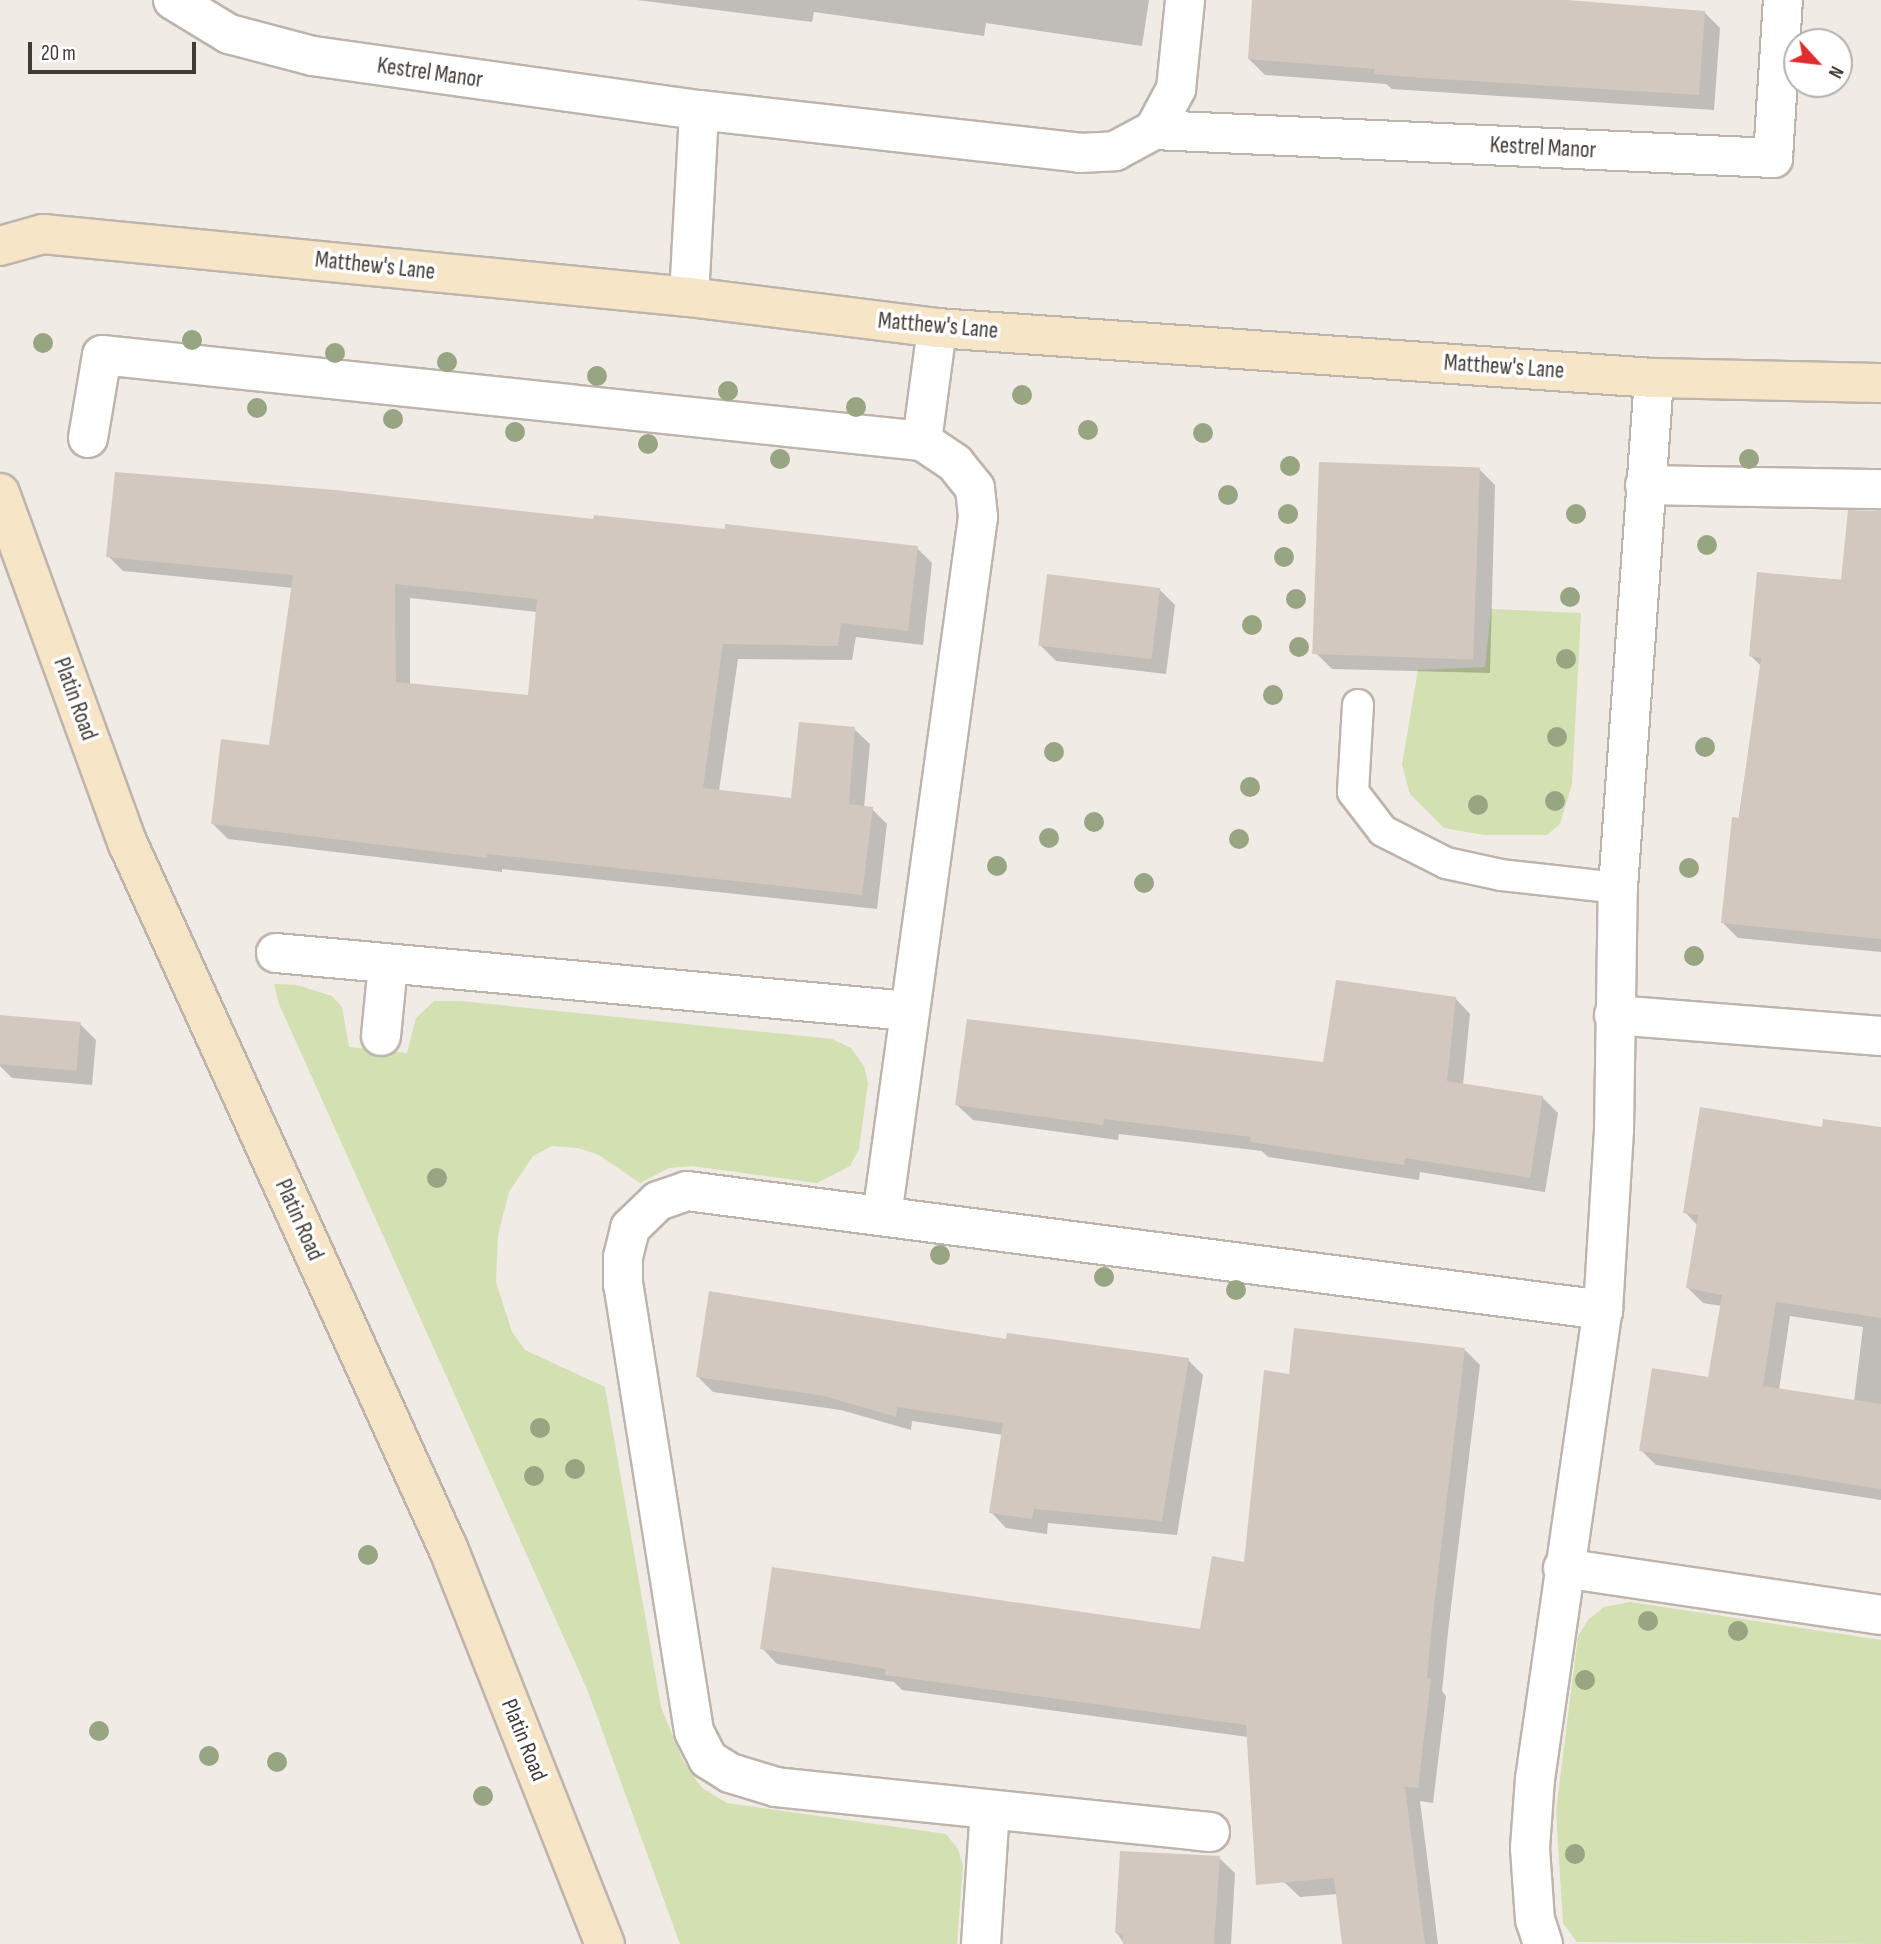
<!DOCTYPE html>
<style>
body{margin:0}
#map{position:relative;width:1881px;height:1944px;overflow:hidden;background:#f0ebe5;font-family:"Sofia Sans Condensed",sans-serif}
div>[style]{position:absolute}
.green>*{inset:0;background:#d2e0b2}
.shadow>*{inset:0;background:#0003}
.building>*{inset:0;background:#d3c8bf;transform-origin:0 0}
.roads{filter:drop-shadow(2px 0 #bdb4ac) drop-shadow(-2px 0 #bdb4ac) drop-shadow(0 2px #bdb4ac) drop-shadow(0 -2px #bdb4ac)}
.lane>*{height:30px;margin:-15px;padding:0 15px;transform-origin:15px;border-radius:15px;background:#fff}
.street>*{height:38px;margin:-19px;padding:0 19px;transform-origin:19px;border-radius:19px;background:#fff}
.secondary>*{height:38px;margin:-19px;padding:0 19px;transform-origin:19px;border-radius:19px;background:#f7e5c8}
.trees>*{width:20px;height:20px;margin:-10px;border-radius:50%;background:#98a582}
span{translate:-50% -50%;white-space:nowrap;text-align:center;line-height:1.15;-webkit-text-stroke:7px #fff;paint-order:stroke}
.street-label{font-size:23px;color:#423b35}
.north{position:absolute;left:1783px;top:28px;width:70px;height:70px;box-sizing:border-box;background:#fff;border:2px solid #b3b1ae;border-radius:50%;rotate:117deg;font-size:19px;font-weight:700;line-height:28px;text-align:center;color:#423b35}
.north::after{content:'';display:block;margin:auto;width:24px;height:32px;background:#df2d2d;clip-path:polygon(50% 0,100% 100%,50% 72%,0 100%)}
.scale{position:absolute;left:28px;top:42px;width:168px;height:32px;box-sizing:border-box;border:4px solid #423b35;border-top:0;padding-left:9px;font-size:21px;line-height:24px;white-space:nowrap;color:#423b35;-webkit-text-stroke:5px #fff;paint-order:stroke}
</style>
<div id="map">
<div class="green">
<i style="clip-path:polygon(1491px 609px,1581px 613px,1572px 784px,1560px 824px,1547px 835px,1484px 835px,1444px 828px,1410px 794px,1402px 765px,1418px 670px,1485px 667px)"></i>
<i style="clip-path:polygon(274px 984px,297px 985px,332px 996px,342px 1007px,349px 1047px,407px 1053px,416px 1018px,434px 1001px,460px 1001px,832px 1039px,851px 1048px,864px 1066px,868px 1083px,859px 1149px,850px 1166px,817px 1183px,692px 1166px,669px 1168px,640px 1183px,599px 1155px,578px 1148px,552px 1146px,533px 1156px,509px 1192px,498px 1235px,496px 1282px,512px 1332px,525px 1350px,605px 1387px,661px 1707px,683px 1761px,702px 1788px,727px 1803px,946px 1834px,958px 1849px,963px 1866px,957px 1944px,680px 1944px,587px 1689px,279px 1004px)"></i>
<i style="clip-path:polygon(1630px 1602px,1881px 1640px,1881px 1944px,1577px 1942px,1563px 1923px,1556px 1811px,1578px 1636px,1588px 1620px,1604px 1607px)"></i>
</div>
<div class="shadow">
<i style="clip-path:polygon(637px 0,1149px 0,1142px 46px,986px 23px,984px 36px,814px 12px,812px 22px)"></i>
<i style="clip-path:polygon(1254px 0,1548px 0,1705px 13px,1720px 28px,1714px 110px,1392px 89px,1386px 84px,1265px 75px,1249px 59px)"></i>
<i style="clip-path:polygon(1479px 469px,1495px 485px,1490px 673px,1332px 669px,1316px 653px)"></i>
<i style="clip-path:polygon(evenodd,595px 521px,917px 548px,932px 563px,923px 645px,856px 637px,852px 660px,738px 659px,719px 791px,793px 800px,854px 729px,870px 744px,864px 808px,872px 809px,887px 824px,877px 909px,502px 869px,502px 872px,228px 839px,213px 824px,271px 747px,293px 588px,123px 571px,108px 556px,595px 521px,410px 598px,537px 612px,530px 697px,410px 685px,410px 598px)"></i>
<i style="clip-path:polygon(1758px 573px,1881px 583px,1881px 952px,1738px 938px,1723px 923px,1761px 666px,1751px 656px)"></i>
<i style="clip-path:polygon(1159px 589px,1175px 605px,1166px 674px,1056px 661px,1040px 645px)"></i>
<i style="clip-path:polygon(1455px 998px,1470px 1014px,1463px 1085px,1542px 1097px,1558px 1113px,1545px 1192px,1420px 1172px,1419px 1180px,1268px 1157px,1262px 1151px,1119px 1134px,1118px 1140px,973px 1120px,957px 1105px,1325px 1064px)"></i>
<i style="clip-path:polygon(0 1022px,80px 1024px,96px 1040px,92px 1085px,12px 1078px,0 1066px)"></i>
<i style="clip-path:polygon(evenodd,1823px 1129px,1881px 1129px,1881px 1500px,1656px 1465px,1641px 1450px,1709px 1379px,1722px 1306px,1703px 1303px,1688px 1288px,1698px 1226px,1685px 1212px,1823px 1129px,1790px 1316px,1863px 1327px,1854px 1402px,1779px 1390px,1790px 1316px)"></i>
<i style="clip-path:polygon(1007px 1341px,1188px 1360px,1203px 1375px,1177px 1535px,1048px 1523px,1047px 1534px,1006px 1528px,991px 1512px,1003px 1435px,912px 1421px,911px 1430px,841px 1410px,713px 1392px,698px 1377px)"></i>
<i style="clip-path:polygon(1465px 1350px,1480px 1365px,1448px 1632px,1442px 1691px,1446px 1696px,1433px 1803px,1420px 1801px,1438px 1944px,1344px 1944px,1338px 1894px,1300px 1897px,1284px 1882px,1248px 1737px,902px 1690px,894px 1682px,777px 1664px,762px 1648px,1201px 1631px,1246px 1564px,1291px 1376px)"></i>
<i style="clip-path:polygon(1219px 1858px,1235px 1873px,1231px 1944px,1124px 1944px,1117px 1933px)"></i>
</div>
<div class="building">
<i style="clip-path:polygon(1252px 0,1567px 0,1705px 11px,1699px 95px,1423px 78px,1374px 74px,1374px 69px,1248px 59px)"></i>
<i style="left:1319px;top:462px;width:161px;height:192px;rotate:2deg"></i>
<i style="clip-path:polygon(evenodd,115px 472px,335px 490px,593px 519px,594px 515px,725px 529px,725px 524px,918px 546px,908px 631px,841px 623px,838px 646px,723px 644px,703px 788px,791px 798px,799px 722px,855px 727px,849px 804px,873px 807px,862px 895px,487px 854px,487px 858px,211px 824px,221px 739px,269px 745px,293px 575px,106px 557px,115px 472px,395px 584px,537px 599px,528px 695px,396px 682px,395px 584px)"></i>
<i style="clip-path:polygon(1848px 510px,1881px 511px,1881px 939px,1721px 923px,1732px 817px,1739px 818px,1761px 658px,1749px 656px,1757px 572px,1841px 580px)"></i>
<i style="left:1047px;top:574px;width:114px;height:72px;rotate:7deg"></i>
<i style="clip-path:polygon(1336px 980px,1456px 997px,1447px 1081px,1543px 1096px,1530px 1178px,1405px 1158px,1404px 1165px,1250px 1142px,1251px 1137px,1104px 1119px,1103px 1125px,955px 1105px,967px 1019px,1323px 1062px)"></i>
<i style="left:0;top:1015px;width:81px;height:49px;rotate:5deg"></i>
<i style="clip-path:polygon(1700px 1107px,1822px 1127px,1823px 1119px,1881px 1127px,1881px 1318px,1776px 1302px,1763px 1386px,1881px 1404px,1881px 1489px,1639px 1451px,1652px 1368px,1708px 1377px,1722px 1295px,1686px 1288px,1698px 1215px,1683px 1213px)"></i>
<i style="clip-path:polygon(709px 1291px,1006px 1339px,1007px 1333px,1189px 1358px,1162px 1521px,1034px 1509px,1032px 1519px,989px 1513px,1003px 1423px,897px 1407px,896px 1417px,824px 1396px,696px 1377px)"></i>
<i style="clip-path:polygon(1294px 1328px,1465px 1348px,1433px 1615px,1427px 1678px,1431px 1679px,1418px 1788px,1405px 1787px,1425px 1944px,1342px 1944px,1334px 1878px,1256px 1885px,1246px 1725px,885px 1675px,885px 1669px,760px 1649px,772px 1567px,1200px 1629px,1212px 1556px,1244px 1562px,1264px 1370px,1289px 1374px)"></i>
<i style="clip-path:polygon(1120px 1851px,1220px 1856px,1214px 1944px,1123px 1944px,1123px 1934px,1115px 1933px)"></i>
</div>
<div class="roads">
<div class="lane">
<i style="left:1358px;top:705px;width:87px;rotate:93.3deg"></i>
<i style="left:1353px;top:792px;width:49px;rotate:52.4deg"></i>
<i style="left:1383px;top:831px;width:71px;rotate:26.9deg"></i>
<i style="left:1446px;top:863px;width:56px;rotate:12.3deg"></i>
<i style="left:1501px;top:875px;width:118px;rotate:6.3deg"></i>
</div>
<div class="street">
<i style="left:173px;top:0;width:66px;rotate:31.3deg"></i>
<i style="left:229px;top:34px;width:87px;rotate:14.7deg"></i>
<i style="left:313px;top:56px;width:390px;rotate:8deg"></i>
<i style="left:699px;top:110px;width:383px;rotate:6.4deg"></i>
<i style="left:1080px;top:153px;width:35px;rotate:-3deg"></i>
<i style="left:1115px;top:151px;width:44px;rotate:-28.3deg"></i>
<i style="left:1154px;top:130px;width:47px;rotate:-61.8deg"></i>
<i style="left:1176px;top:89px;width:89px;rotate:-84.2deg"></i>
<i style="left:1154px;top:130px;width:620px;rotate:2.59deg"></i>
<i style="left:1773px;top:158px;width:158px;rotate:-86.4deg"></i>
<i style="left:689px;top:297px;width:187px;rotate:-86.9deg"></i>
<i style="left:88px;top:438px;width:84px;rotate:-80.4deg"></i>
<i style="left:102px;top:355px;width:824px;rotate:5.99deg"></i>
<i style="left:1645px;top:485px;width:236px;rotate:1deg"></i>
<i style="left:276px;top:953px;width:636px;rotate:5.24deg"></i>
<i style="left:1614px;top:1015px;width:268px;rotate:4.5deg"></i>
<i style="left:381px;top:1036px;width:71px;rotate:-84.4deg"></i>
<i style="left:882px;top:1216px;width:706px;rotate:-82.18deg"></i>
<i style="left:978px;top:517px;width:29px;rotate:-96deg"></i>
<i style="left:975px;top:488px;width:32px;rotate:-129deg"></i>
<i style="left:955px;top:463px;width:40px;rotate:-146deg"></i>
<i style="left:922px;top:441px;width:114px;rotate:-82.4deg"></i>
<i style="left:1563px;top:1568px;width:321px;rotate:8.4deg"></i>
<i style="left:1210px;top:1832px;width:436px;rotate:-174.1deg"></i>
<i style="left:776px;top:1787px;width:48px;rotate:-163.1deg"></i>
<i style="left:730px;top:1773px;width:26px;rotate:-148deg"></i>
<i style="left:708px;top:1759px;width:31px;rotate:-117deg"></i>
<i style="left:694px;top:1731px;width:452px;rotate:-99deg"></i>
<i style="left:623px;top:1285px;width:28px;rotate:-90deg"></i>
<i style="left:623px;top:1257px;width:30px;rotate:-76deg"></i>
<i style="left:630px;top:1228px;width:39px;rotate:-44deg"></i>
<i style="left:658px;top:1201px;width:31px;rotate:-19deg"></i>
<i style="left:687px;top:1191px;width:924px;rotate:7.4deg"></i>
<i style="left:981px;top:1944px;width:134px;rotate:-86.2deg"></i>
<i style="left:1543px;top:1944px;width:25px;rotate:-108deg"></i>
<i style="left:1535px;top:1920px;width:72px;rotate:-94deg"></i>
<i style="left:1530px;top:1848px;width:69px;rotate:-85.9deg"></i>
<i style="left:1535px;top:1779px;width:474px;rotate:-81.8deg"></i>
<i style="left:1603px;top:1310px;width:180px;rotate:-86.5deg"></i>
<i style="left:1614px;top:1130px;width:242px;rotate:-89.1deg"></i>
<i style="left:1618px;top:888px;width:511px;rotate:-85.96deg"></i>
</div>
<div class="secondary">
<i style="left:0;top:246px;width:45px;rotate:-15.6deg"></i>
<i style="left:43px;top:234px;width:649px;rotate:5.57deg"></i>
<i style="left:689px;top:297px;width:250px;rotate:7.1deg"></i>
<i style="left:937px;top:328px;width:719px;rotate:3.99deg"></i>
<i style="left:1654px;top:378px;width:227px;rotate:1.3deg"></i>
<i style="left:0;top:493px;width:374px;rotate:70deg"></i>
<i style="left:128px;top:844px;width:773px;rotate:65.56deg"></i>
<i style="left:448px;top:1548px;width:426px;rotate:68.4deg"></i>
</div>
</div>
<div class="trees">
<i style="left:192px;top:340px"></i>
<i style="left:43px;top:343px"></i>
<i style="left:335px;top:353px"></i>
<i style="left:447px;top:362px"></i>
<i style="left:597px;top:376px"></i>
<i style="left:728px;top:391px"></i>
<i style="left:1022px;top:395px"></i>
<i style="left:856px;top:407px"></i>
<i style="left:257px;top:408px"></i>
<i style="left:393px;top:419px"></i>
<i style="left:1088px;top:430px"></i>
<i style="left:515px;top:432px"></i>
<i style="left:1203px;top:433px"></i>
<i style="left:648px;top:444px"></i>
<i style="left:780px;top:459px"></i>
<i style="left:1749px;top:459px"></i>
<i style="left:1290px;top:466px"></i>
<i style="left:1228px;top:495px"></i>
<i style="left:1288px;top:514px"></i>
<i style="left:1576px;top:514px"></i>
<i style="left:1707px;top:545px"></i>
<i style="left:1284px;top:557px"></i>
<i style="left:1570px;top:597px"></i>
<i style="left:1296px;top:599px"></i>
<i style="left:1252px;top:625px"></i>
<i style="left:1299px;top:647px"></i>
<i style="left:1566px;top:659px"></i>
<i style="left:1273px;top:695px"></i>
<i style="left:1557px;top:737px"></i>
<i style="left:1705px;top:747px"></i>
<i style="left:1054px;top:752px"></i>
<i style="left:1250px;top:787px"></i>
<i style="left:1555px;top:801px"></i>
<i style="left:1478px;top:805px"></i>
<i style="left:1094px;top:822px"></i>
<i style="left:1049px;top:838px"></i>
<i style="left:1239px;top:839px"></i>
<i style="left:997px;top:866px"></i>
<i style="left:1689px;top:868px"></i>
<i style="left:1144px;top:883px"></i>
<i style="left:1694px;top:956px"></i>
<i style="left:437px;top:1178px"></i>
<i style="left:940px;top:1255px"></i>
<i style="left:1104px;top:1277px"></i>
<i style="left:1236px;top:1290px"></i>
<i style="left:540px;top:1428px"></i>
<i style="left:575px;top:1469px"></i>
<i style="left:534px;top:1476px"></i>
<i style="left:368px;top:1555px"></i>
<i style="left:1648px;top:1621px"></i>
<i style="left:1738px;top:1631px"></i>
<i style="left:1585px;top:1680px"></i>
<i style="left:99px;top:1731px"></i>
<i style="left:209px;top:1756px"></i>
<i style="left:277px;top:1762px"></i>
<i style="left:483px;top:1796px"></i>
<i style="left:1575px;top:1854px"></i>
</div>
<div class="street-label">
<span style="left:430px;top:73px;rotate:8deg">Kestrel Manor</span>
<span style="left:1543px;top:148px;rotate:3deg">Kestrel Manor</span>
<span style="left:375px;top:266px;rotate:6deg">Matthew's Lane</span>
<span style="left:938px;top:326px;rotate:5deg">Matthew's Lane</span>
<span style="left:1504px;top:367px;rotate:4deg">Matthew's Lane</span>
<span style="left:75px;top:699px;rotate:70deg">Platin Road</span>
<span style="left:299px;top:1220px;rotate:66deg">Platin Road</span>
<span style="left:524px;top:1740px;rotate:68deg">Platin Road</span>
</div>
<div class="north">N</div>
<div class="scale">20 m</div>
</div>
